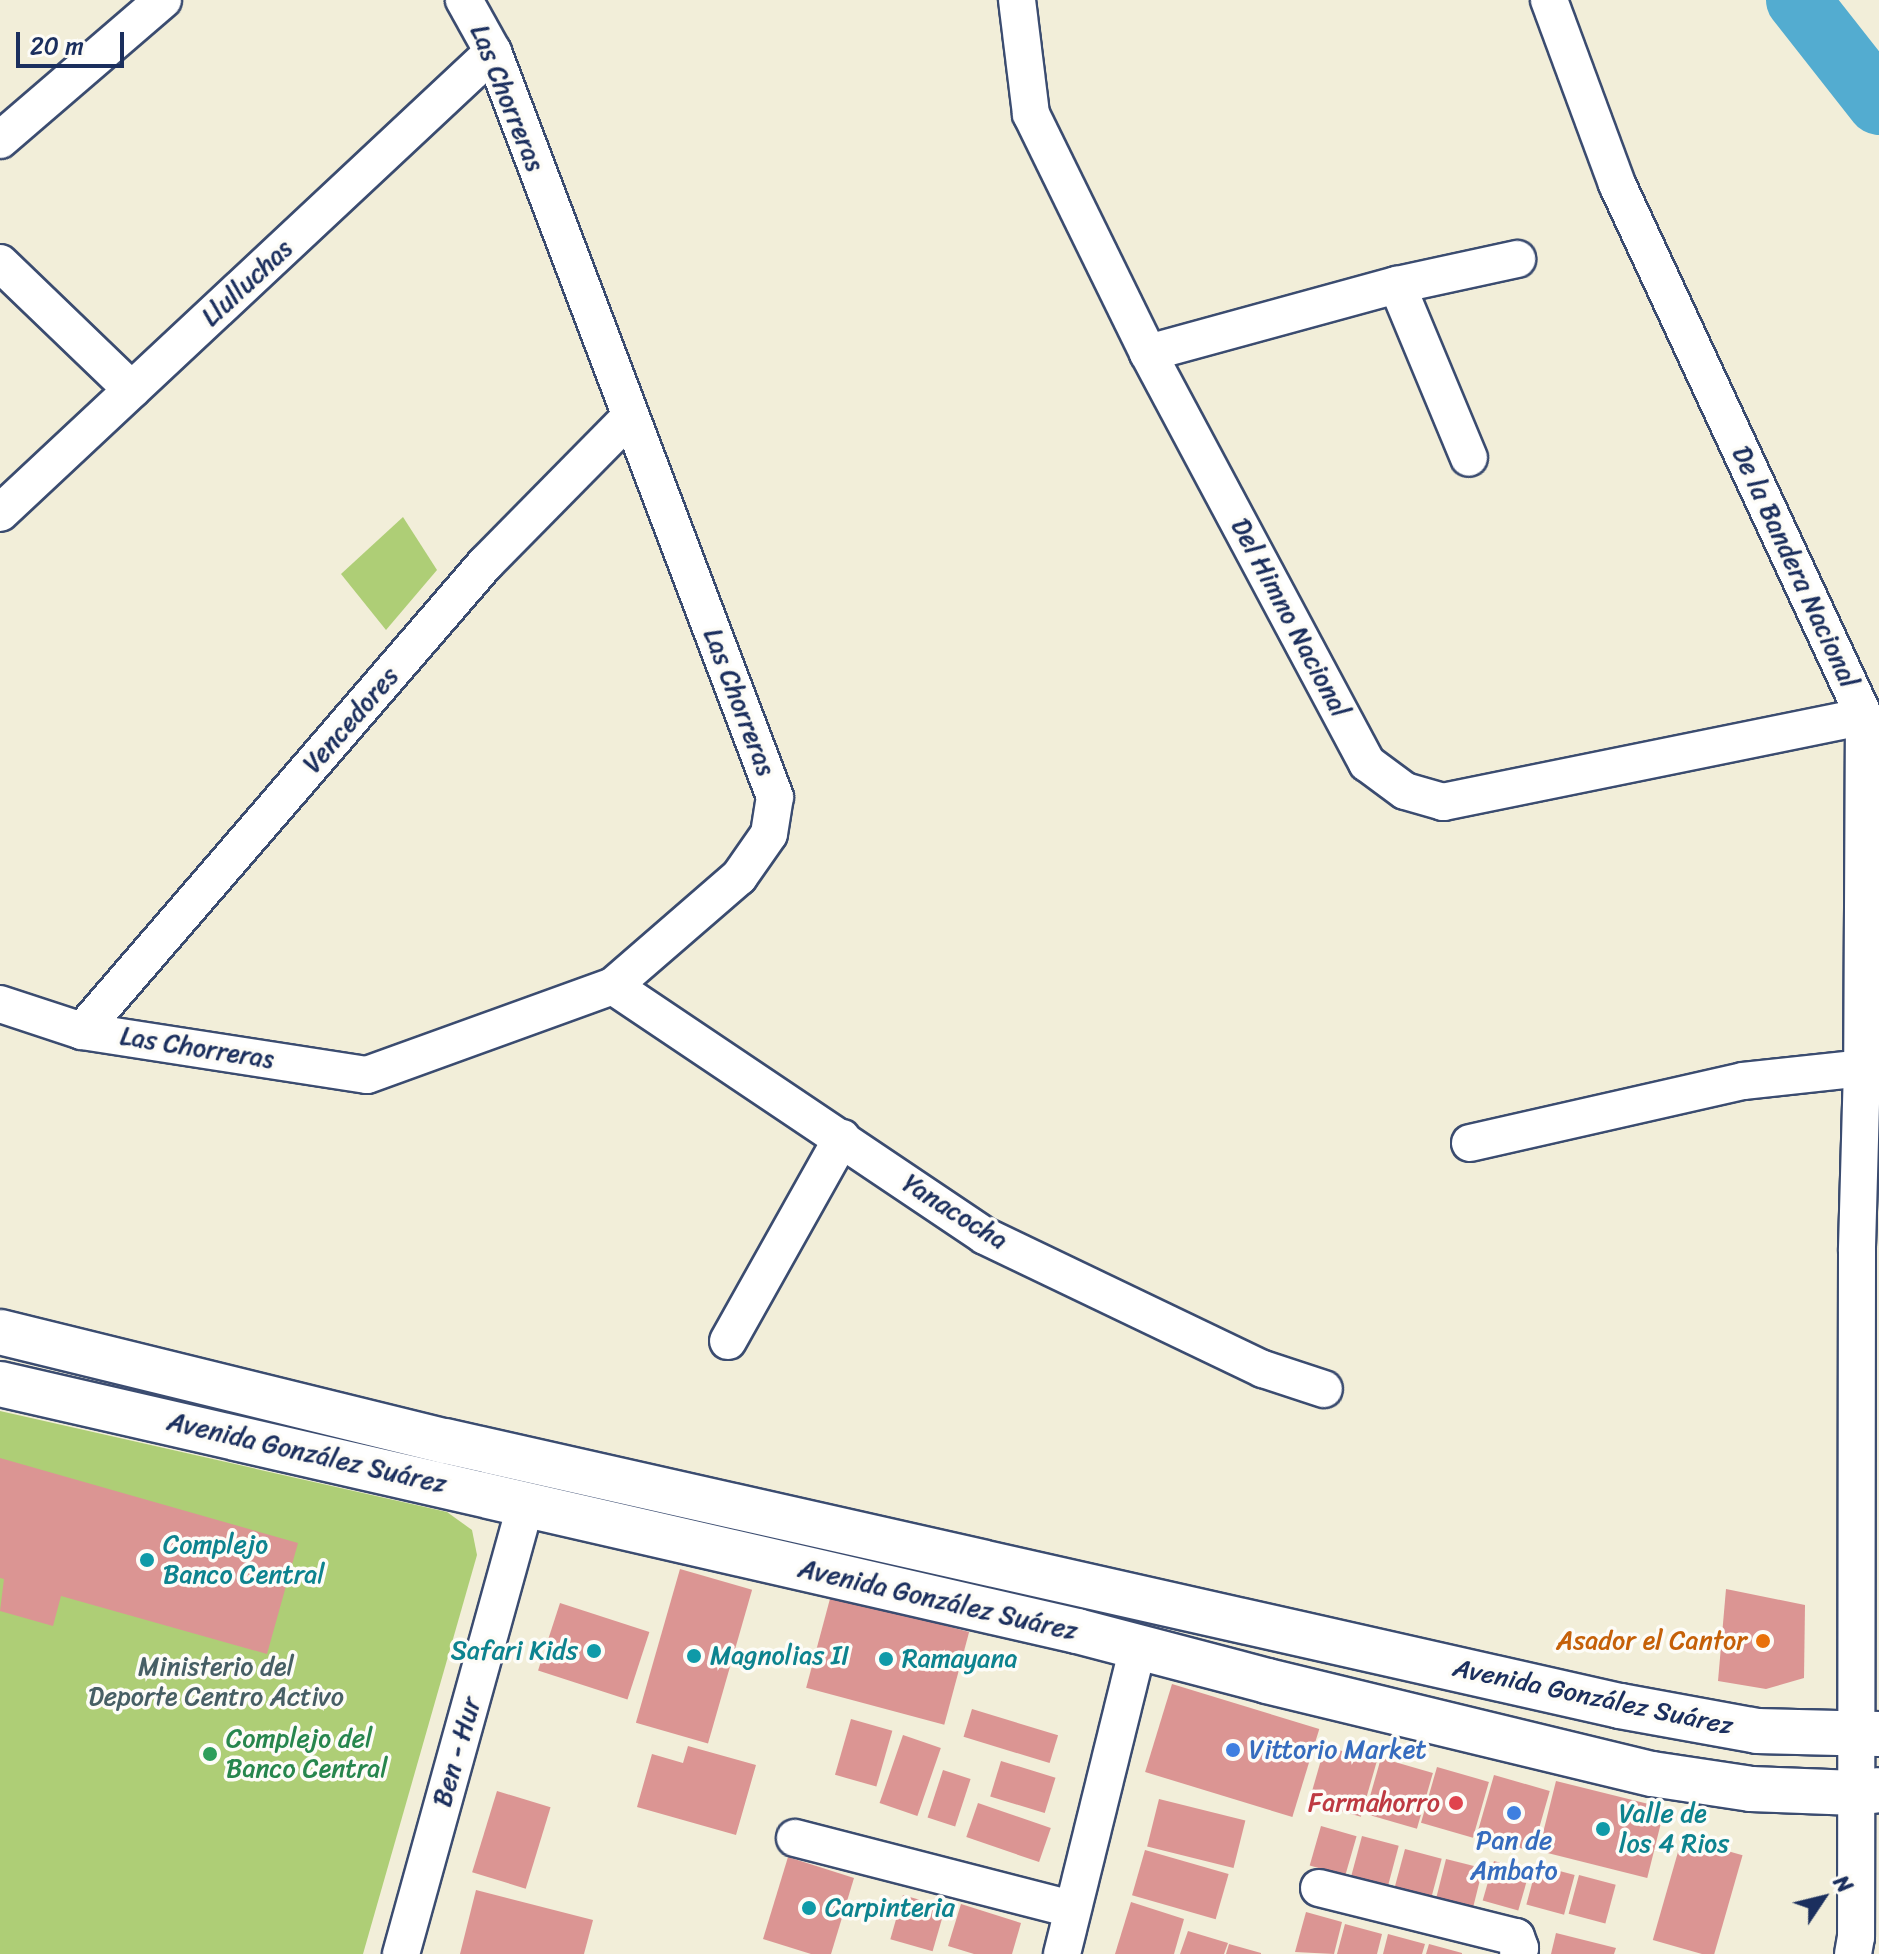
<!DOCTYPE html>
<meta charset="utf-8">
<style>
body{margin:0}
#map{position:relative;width:1879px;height:1954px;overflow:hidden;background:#f2eed9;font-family:Sriracha,sans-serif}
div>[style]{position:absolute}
.green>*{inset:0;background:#aece76}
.river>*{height:64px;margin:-32px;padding:0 32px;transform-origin:32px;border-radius:32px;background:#53acd0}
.building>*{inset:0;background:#db9593;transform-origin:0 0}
.roads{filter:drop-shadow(2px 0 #3b4c70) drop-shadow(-2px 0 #3b4c70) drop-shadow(0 2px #3b4c70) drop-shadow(0 -2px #3b4c70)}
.minor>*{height:36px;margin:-18px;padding:0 18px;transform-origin:18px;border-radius:18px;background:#fff}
.major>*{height:44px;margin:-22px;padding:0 22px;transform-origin:22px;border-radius:22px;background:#fff}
.dots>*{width:22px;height:22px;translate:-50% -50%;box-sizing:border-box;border:4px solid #fdfcf7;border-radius:50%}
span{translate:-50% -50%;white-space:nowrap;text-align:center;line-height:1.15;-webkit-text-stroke:7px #fdfcf7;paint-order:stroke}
.street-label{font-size:26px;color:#1b2f5e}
.culture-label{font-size:26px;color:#0d838f}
.left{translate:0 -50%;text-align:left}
.right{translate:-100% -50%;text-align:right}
.food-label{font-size:26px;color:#c56008}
.park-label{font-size:26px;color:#475f65}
.leisure-label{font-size:26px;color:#27864d}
.shop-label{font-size:26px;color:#366cbe}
.health-label{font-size:26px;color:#be3a42}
.north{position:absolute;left:1783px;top:1858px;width:80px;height:80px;-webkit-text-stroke:6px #fdfcf7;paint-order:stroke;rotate:55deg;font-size:22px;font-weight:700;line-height:32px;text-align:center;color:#1b2f5e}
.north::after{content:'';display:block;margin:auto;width:28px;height:36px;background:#1b2f5e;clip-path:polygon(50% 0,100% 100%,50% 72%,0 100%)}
.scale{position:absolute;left:16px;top:32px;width:108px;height:36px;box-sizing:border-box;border:4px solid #1b2f5e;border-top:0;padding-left:10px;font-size:24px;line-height:28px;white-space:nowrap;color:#1b2f5e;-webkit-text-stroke:6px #fdfcf7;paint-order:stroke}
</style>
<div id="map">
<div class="green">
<i style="clip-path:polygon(403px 517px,437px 570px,386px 630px,341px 574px)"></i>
<i style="clip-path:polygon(0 1411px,447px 1512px,472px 1530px,477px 1555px,363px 1954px,0 1954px)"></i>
</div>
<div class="river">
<i style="left:1798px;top:0;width:131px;rotate:51.8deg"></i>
</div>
<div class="building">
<i style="clip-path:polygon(0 1458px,298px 1543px,267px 1654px,61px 1596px,53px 1626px,0 1611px,4px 1579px,0 1578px)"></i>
<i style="left:680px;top:1569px;width:75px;height:160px;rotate:16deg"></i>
<i style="clip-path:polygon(1726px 1589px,1805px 1605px,1804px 1678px,1766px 1689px,1718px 1681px)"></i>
<i style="left:831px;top:1595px;width:143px;height:96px;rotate:15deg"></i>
<i style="left:560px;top:1603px;width:94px;height:71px;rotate:18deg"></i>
<i style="left:1172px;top:1684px;width:154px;height:92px;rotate:17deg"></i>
<i style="left:972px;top:1709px;width:90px;height:29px;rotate:17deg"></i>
<i style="left:851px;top:1719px;width:43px;height:58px;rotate:16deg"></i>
<i style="left:903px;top:1735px;width:40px;height:72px;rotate:19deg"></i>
<i style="clip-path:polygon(688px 1746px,756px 1765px,736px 1835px,637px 1807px,652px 1754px,683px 1763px)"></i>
<i style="left:1325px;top:1746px;width:54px;height:58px;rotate:16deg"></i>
<i style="left:1381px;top:1758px;width:54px;height:58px;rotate:16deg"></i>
<i style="left:1001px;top:1761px;width:57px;height:37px;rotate:17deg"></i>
<i style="left:1437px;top:1767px;width:54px;height:58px;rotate:16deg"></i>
<i style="left:943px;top:1770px;width:29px;height:50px;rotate:18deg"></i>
<i style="left:1494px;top:1775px;width:58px;height:63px;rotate:16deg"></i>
<i style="left:1556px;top:1781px;width:112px;height:72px;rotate:14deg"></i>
<i style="left:497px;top:1791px;width:56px;height:85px;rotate:17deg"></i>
<i style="left:1159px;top:1799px;width:89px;height:49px;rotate:14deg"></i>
<i style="left:978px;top:1803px;width:77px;height:36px;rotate:19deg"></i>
<i style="left:1321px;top:1826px;width:37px;height:41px;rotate:16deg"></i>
<i style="left:1362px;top:1836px;width:38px;height:41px;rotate:15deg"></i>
<i style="left:1682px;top:1838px;width:63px;height:106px;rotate:16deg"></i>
<i style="left:1405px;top:1849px;width:38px;height:41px;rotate:15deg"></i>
<i style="left:1145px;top:1850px;width:87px;height:47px;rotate:16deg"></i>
<i style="clip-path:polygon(788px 1857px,854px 1878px,831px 1954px,811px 1954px,763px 1939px)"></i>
<i style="left:1446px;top:1859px;width:38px;height:41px;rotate:14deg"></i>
<i style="left:1494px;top:1861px;width:37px;height:41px;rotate:16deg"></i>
<i style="left:1537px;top:1865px;width:39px;height:41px;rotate:15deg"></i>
<i style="left:1579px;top:1875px;width:38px;height:40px;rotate:15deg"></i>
<i style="clip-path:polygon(476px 1890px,593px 1920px,584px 1954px,460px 1954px)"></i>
<i style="left:903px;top:1895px;width:44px;height:46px;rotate:16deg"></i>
<i style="clip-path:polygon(1131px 1902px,1184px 1919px,1174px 1954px,1115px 1954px)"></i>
<i style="clip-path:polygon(961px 1904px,1021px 1923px,1012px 1954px,974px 1954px,948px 1946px)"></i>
<i style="clip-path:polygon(1306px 1912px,1342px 1922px,1334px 1954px,1295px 1952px)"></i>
<i style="clip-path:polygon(1345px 1924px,1382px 1934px,1377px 1954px,1337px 1954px)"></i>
<i style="clip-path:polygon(1188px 1931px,1228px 1943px,1224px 1954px,1180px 1954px)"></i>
<i style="clip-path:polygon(1556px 1933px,1616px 1948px,1614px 1954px,1551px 1954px)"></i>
<i style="clip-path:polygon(1388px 1934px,1425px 1944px,1422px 1954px,1383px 1954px)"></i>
<i style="clip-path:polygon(1229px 1944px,1261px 1953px,1261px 1954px,1226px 1954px)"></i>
<i style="clip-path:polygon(1429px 1944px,1462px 1953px,1462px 1954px,1426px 1954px)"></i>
</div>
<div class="roads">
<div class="minor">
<i style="left:1017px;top:0;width:115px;rotate:83deg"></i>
<i style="left:1031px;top:114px;width:266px;rotate:63.9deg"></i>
<i style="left:1148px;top:353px;width:465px;rotate:61.9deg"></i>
<i style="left:1367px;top:763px;width:47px;rotate:36.4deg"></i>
<i style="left:1405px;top:791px;width:40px;rotate:16deg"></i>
<i style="left:1443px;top:802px;width:430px;rotate:-11.5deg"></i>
<i style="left:1549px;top:0;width:196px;rotate:69.7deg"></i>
<i style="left:1617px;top:184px;width:587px;rotate:65.1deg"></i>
<i style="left:1864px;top:716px;width:352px;rotate:90.3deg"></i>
<i style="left:1862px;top:1068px;width:183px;rotate:91.6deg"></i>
<i style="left:1857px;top:1251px;width:686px;rotate:90.08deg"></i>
<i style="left:1856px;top:1937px;width:17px;rotate:100deg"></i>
<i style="left:0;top:140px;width:215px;rotate:-40.7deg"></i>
<i style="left:0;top:263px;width:183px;rotate:43.9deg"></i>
<i style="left:1397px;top:285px;width:187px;rotate:67.4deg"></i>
<i style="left:1148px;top:353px;width:258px;rotate:-15.3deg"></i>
<i style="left:1397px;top:285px;width:123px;rotate:-12.2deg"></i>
<i style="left:0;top:513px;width:675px;rotate:-43.08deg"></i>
<i style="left:613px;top:986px;width:448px;rotate:33.9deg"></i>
<i style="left:985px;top:1236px;width:308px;rotate:25.6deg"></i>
<i style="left:1263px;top:1369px;width:64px;rotate:18.2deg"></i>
<i style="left:0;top:1004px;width:86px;rotate:18.2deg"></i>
<i style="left:82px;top:1031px;width:288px;rotate:8.8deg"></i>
<i style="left:367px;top:1075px;width:262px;rotate:-19.9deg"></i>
<i style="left:613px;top:986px;width:167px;rotate:-40.9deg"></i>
<i style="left:739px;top:877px;width:52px;rotate:-55.1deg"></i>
<i style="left:769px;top:834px;width:37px;rotate:-81deg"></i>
<i style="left:775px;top:797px;width:797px;rotate:-110.73deg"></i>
<i style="left:493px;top:52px;width:60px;rotate:-119.1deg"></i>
<i style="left:82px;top:1031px;width:617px;rotate:-49.21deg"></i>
<i style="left:485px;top:564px;width:205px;rotate:-45.4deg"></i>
<i style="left:1470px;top:1143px;width:280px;rotate:-12.8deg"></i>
<i style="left:1743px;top:1081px;width:120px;rotate:-6.2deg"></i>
<i style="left:728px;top:1341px;width:233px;rotate:-60.7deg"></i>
<i style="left:795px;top:1838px;width:286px;rotate:14.4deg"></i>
<i style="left:1319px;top:1888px;width:203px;rotate:14deg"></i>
<i style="left:1516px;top:1937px;width:12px;rotate:70deg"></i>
<i style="left:1520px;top:1948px;width:6px;rotate:108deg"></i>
<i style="left:401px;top:1954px;width:468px;rotate:-74.5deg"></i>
<i style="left:1062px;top:1954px;width:316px;rotate:-76.1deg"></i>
</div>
<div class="major">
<i style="left:0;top:1332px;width:458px;rotate:13.8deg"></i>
<i style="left:445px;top:1441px;width:1205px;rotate:12.71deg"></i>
<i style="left:1620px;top:1706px;width:139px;rotate:10.3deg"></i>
<i style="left:1757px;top:1731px;width:122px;rotate:1.4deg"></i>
<i style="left:0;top:1384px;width:1105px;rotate:12.92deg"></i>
<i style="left:1077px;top:1631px;width:196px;rotate:14.7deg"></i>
<i style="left:1267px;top:1681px;width:396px;rotate:13.6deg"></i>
<i style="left:1652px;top:1774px;width:100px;rotate:8.6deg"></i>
<i style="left:1751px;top:1789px;width:105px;rotate:2.2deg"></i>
<i style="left:1856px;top:1793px;width:23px;rotate:-7deg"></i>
</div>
</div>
<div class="dots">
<i style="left:147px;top:1560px;background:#0f9aa8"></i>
<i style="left:1763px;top:1641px;background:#e8710a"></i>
<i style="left:594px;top:1651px;background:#0f9aa8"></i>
<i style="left:694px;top:1656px;background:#0f9aa8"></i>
<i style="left:886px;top:1659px;background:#0f9aa8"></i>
<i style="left:1233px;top:1750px;background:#3f7fe0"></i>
<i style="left:210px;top:1754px;background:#2e9e5b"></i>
<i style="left:1456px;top:1803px;background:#e0444e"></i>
<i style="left:1514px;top:1813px;background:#3f7fe0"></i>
<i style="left:1603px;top:1829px;background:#0f9aa8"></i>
<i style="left:809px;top:1908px;background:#0f9aa8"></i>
</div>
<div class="street-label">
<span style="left:507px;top:98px;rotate:68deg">Las Chorreras</span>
<span style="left:247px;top:283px;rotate:-43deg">Llulluchas</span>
<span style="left:1795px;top:567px;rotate:65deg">De la Bandera Nacional</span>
<span style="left:1290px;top:618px;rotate:62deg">Del Himno Nacional</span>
<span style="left:739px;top:702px;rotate:69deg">Las Chorreras</span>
<span style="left:351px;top:720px;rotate:-49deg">Vencedores</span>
<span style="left:197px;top:1048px;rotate:9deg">Las Chorreras</span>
<span style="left:955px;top:1212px;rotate:32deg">Yanacocha</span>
<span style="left:307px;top:1453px;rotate:13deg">Avenida González Suárez</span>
<span style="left:938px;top:1600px;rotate:13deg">Avenida González Suárez</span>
<span style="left:1593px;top:1697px;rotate:12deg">Avenida González Suárez</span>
<span style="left:457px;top:1752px;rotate:-74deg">Ben - Hur</span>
</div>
<div class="culture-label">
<span class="left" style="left:163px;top:1560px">Complejo<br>Banco Central</span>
<span class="right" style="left:578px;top:1651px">Safari Kids</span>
<span class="left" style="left:710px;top:1656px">Magnolias II</span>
<span class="left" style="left:902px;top:1659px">Ramayana</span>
<span class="left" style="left:1619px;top:1829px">Valle de<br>los 4 Rios</span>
<span class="left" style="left:825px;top:1908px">Carpinteria</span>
</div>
<div class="food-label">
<span class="right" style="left:1747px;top:1641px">Asador el Cantor</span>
</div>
<div class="park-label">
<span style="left:216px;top:1682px">Ministerio del<br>Deporte Centro Activo</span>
</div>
<div class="leisure-label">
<span class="left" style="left:226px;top:1754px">Complejo del<br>Banco Central</span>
</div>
<div class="shop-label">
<span class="left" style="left:1249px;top:1750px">Vittorio Market</span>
<span style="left:1514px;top:1856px">Pan de<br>Ambato</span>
</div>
<div class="health-label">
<span class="right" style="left:1440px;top:1803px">Farmahorro</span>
</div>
<div class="north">N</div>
<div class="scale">20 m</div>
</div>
